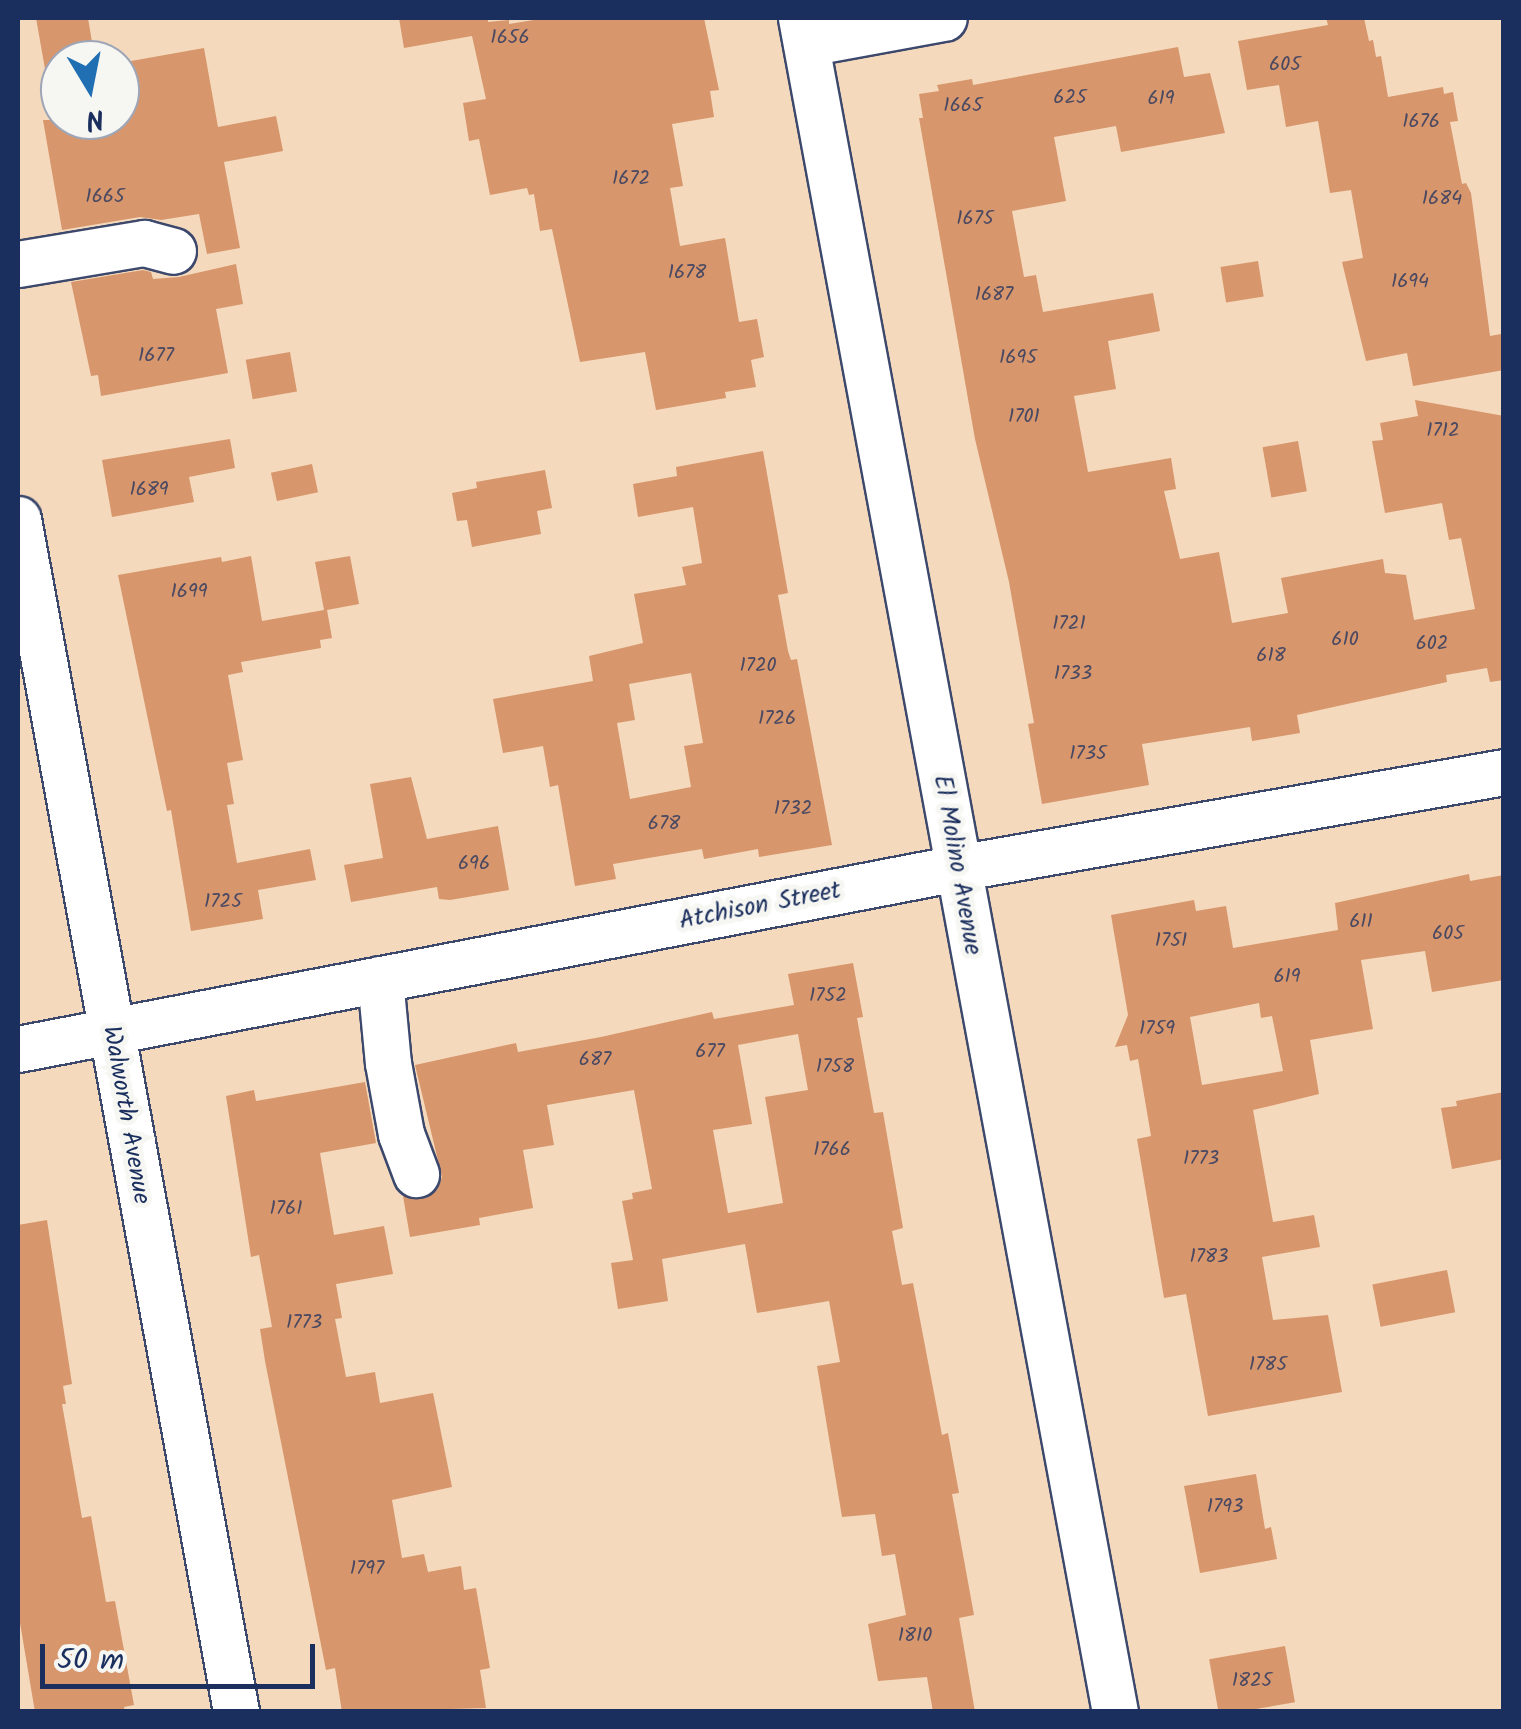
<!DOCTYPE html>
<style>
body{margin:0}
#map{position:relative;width:1521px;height:1729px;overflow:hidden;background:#f4d9bc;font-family:Kalam,sans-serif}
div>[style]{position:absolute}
.building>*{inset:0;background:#d7966c;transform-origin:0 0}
.roads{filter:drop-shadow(2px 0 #3c486c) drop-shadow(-2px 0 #3c486c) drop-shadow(0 2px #3c486c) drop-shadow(0 -2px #3c486c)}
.minor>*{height:45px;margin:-22.5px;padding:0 22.5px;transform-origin:22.5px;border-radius:22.5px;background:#fff}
span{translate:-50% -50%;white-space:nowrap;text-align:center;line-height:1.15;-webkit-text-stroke:10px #f6f6f2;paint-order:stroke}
.number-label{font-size:20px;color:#4a4962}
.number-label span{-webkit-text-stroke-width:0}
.street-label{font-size:25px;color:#1b2f5e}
.frame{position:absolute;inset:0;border:20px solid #1b2f5e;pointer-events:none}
.north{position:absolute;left:40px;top:40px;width:100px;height:100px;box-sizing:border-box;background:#f6f6f2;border:2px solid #9ea6b7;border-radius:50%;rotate:170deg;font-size:28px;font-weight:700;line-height:40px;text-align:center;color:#1b2f5e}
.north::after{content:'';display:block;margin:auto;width:35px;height:45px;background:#1f6fb2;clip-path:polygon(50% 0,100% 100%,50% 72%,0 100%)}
.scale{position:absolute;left:40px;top:1644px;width:275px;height:45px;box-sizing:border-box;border:5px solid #1b2f5e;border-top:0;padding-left:12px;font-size:30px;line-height:35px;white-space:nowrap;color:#1b2f5e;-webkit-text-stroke:8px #f6f6f2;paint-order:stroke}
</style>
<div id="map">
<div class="building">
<i style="clip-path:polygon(36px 18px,88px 18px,95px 60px,60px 60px,60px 66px,45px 69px)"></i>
<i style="clip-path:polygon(399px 18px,488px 18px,488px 22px,509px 20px,509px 24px,546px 18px,704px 18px,719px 90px,710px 91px,714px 117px,672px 124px,683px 186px,670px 188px,680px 246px,725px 238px,739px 322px,757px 319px,764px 357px,751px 360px,756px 387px,725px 392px,726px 398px,656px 410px,645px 352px,580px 362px,552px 229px,540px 231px,534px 194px,529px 195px,527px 188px,490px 195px,479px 139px,469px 141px,463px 103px,486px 99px,472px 36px,404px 48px)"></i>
<i style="clip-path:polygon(1326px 18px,1364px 18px,1369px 41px,1373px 40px,1376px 57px,1381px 56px,1388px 97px,1443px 87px,1444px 94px,1453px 92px,1458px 121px,1450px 122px,1462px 184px,1466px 183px,1471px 193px,1490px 336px,1501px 334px,1504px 370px,1413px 386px,1407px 353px,1366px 361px,1342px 262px,1363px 258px,1351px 190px,1330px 193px,1318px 121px,1286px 127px,1279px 85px,1247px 90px,1238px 41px,1328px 25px)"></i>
<i style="clip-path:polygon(1178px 47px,1184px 77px,1210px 73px,1225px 133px,1121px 152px,1116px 126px,1054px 137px,1066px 201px,1012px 211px,1024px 277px,1036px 275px,1043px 312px,1153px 293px,1160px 331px,1108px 341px,1116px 389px,1074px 396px,1088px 472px,1171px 458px,1176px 489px,1164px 491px,1180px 559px,1219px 552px,1232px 623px,1288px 613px,1281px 578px,1383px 559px,1385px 573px,1406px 575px,1414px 620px,1475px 609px,1461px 538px,1449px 540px,1442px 503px,1385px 513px,1372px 441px,1383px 440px,1380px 423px,1418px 416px,1415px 400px,1504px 416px,1504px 680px,1490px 682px,1487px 668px,1446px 675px,1447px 682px,1297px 715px,1300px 733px,1252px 741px,1250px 727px,1142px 744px,1149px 785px,1042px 804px,1028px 724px,1034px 723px,1009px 582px,975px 439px,919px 118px,923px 118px,919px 94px,939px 91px,937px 85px,972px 79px,973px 85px,1000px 80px)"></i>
<i style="clip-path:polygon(204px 48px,218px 127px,276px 116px,283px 151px,224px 162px,240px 248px,207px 254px,199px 214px,161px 220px,140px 217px,62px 230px,43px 120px,120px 120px,120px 63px)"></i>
<i style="left:1258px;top:261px;width:36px;height:38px;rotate:81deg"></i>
<i style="clip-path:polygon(236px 264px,243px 304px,216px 309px,228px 373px,101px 396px,98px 375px,91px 376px,71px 282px,143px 270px,151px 272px,153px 279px,179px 277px)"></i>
<i style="left:290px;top:352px;width:40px;height:45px;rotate:80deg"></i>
<i style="clip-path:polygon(230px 439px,235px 468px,189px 477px,194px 502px,112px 517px,102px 460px)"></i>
<i style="left:1298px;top:441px;width:51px;height:36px;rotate:80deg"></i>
<i style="clip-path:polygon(evenodd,763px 451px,788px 593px,778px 595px,788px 651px,791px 660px,797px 659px,832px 845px,759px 857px,758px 849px,704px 859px,702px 849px,613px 864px,616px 879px,575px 886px,558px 785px,550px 787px,543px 746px,503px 753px,493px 699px,593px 681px,589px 656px,643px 643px,634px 594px,686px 585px,682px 567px,702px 563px,693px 507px,638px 517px,633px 484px,677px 476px,676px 467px,763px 451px,691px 673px,703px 743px,684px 746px,691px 787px,630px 799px,617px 723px,635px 720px,629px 684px,691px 673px)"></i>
<i style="left:312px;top:464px;width:29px;height:42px;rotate:78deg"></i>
<i style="clip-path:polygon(545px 470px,552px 508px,537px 511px,541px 534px,472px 547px,467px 520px,457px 521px,452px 493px,477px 488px,476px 482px)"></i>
<i style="clip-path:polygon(251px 556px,262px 621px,324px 610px,315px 562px,350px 556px,359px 604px,327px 610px,332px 638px,320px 640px,321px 648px,241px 662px,243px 672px,228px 675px,243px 760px,227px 763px,234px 804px,227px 805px,237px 863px,310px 849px,316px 880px,258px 890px,263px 919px,191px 931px,171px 810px,167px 811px,118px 575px,221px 557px,222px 562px)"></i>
<i style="clip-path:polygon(411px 777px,427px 839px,498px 826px,509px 890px,450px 900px,439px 899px,437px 887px,351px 902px,344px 865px,383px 858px,370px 784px)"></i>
<i style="clip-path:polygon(evenodd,1469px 874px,1470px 881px,1504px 875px,1504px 980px,1432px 992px,1425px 951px,1361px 960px,1373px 1029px,1310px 1040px,1319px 1094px,1253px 1110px,1273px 1222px,1314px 1215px,1320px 1247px,1262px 1257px,1273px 1320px,1328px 1315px,1342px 1392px,1208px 1416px,1186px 1294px,1164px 1298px,1137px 1139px,1151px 1136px,1138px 1059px,1130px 1061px,1127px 1045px,1115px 1047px,1128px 1015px,1111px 915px,1194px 900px,1196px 911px,1226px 906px,1233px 948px,1338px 930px,1335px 903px,1469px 874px,1259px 1003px,1261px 1018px,1272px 1016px,1283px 1071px,1202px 1085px,1190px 1017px,1259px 1003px)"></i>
<i style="clip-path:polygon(evenodd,853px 963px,863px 1017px,857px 1018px,874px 1113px,883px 1112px,903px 1228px,892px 1231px,902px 1285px,913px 1283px,942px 1435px,948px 1433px,959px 1493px,952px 1494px,974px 1615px,959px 1618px,975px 1712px,933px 1712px,927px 1677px,878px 1681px,868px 1624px,906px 1615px,895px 1554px,882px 1556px,875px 1514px,842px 1517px,817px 1366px,840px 1362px,829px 1301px,757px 1313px,745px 1244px,662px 1259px,668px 1301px,618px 1309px,611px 1263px,633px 1260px,622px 1201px,633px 1199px,632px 1193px,652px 1189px,634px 1090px,547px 1105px,554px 1145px,523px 1150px,533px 1208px,479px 1218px,480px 1225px,410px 1237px,403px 1196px,426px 1198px,437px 1190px,442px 1177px,415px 1065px,516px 1043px,518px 1052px,601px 1037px,712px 1012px,714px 1019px,794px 1005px,788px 974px,853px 963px,798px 1034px,808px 1090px,765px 1097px,783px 1203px,728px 1213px,713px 1130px,752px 1124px,738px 1045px,798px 1034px)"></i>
<i style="clip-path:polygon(365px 1082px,376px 1143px,320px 1153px,334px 1235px,384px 1226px,393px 1274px,336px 1284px,342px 1318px,335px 1319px,346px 1377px,375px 1372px,380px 1403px,433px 1393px,452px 1487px,392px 1500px,402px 1558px,424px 1554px,428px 1572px,461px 1566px,464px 1590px,476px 1588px,490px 1668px,480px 1670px,486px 1708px,342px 1712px,335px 1668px,326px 1670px,265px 1361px,260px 1329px,272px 1327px,259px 1255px,251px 1257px,226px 1096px,254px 1090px,256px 1101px)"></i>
<i style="clip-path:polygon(1504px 1092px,1504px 1159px,1452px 1169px,1441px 1108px,1457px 1106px,1456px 1101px)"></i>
<i style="clip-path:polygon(47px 1220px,72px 1384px,63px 1386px,66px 1404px,62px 1404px,82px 1518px,91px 1516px,106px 1602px,115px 1601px,134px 1705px,124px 1707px,125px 1712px,35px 1712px,18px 1611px,18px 1225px)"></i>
<i style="left:1447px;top:1270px;width:43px;height:76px;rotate:79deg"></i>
<i style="clip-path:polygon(1256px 1474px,1265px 1529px,1271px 1527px,1277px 1559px,1200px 1573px,1184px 1486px)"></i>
<i style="left:1285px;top:1646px;width:57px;height:77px;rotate:80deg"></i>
</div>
<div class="roads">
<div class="minor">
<i style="left:801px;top:18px;width:1723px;rotate:79.5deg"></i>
<i style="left:806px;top:43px;width:140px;rotate:-10.3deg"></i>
<i style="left:18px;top:264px;width:128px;rotate:-9.5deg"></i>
<i style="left:144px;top:243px;width:30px;rotate:15deg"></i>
<i style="left:18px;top:519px;width:1213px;rotate:79.64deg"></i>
<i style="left:380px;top:979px;width:84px;rotate:84.6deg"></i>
<i style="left:388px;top:1063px;width:72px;rotate:79.6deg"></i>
<i style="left:401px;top:1134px;width:43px;rotate:69.4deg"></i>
<i style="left:18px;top:1049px;width:956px;rotate:-10.91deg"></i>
<i style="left:957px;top:868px;width:555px;rotate:-9.95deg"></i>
</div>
</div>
<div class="number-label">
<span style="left:510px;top:38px">1656</span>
<span style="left:1285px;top:65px">605</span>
<span style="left:1070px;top:98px">625</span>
<span style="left:1161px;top:99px">619</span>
<span style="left:963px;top:106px">1665</span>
<span style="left:1421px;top:122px">1676</span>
<span style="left:631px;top:179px">1672</span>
<span style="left:105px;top:197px">1665</span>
<span style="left:1442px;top:199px">1684</span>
<span style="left:975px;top:219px">1675</span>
<span style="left:687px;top:273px">1678</span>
<span style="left:1410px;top:282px">1694</span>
<span style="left:994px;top:295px">1687</span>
<span style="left:156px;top:356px">1677</span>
<span style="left:1018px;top:358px">1695</span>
<span style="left:1024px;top:417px">1701</span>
<span style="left:1443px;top:431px">1712</span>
<span style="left:149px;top:490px">1689</span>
<span style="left:189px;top:592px">1699</span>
<span style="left:1069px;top:624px">1721</span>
<span style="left:1345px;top:640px">610</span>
<span style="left:1432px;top:644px">602</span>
<span style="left:1271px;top:656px">618</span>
<span style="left:758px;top:666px">1720</span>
<span style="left:1073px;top:674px">1733</span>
<span style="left:777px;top:719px">1726</span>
<span style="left:1088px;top:754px">1735</span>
<span style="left:793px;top:809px">1732</span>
<span style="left:664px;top:824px">678</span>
<span style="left:474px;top:864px">696</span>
<span style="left:223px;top:902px">1725</span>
<span style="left:1361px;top:922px">611</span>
<span style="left:1448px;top:934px">605</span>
<span style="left:1171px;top:941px">1751</span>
<span style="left:1287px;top:977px">619</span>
<span style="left:828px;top:996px">1752</span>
<span style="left:1157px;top:1029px">1759</span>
<span style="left:710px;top:1052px">677</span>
<span style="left:595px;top:1060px">687</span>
<span style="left:835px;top:1067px">1758</span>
<span style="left:832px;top:1150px">1766</span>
<span style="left:1201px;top:1159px">1773</span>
<span style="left:286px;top:1209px">1761</span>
<span style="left:1209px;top:1257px">1783</span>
<span style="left:304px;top:1323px">1773</span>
<span style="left:1268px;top:1365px">1785</span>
<span style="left:1225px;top:1507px">1793</span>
<span style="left:367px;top:1569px">1797</span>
<span style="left:915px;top:1636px">1810</span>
<span style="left:1252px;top:1681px">1825</span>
</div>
<div class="street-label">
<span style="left:957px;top:865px;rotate:80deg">El Molino Avenue</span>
<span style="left:760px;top:906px;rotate:-11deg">Atchison Street</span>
<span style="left:126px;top:1115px;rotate:80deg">Walworth Avenue</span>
</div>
<div class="frame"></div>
<div class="north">N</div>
<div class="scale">50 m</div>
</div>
